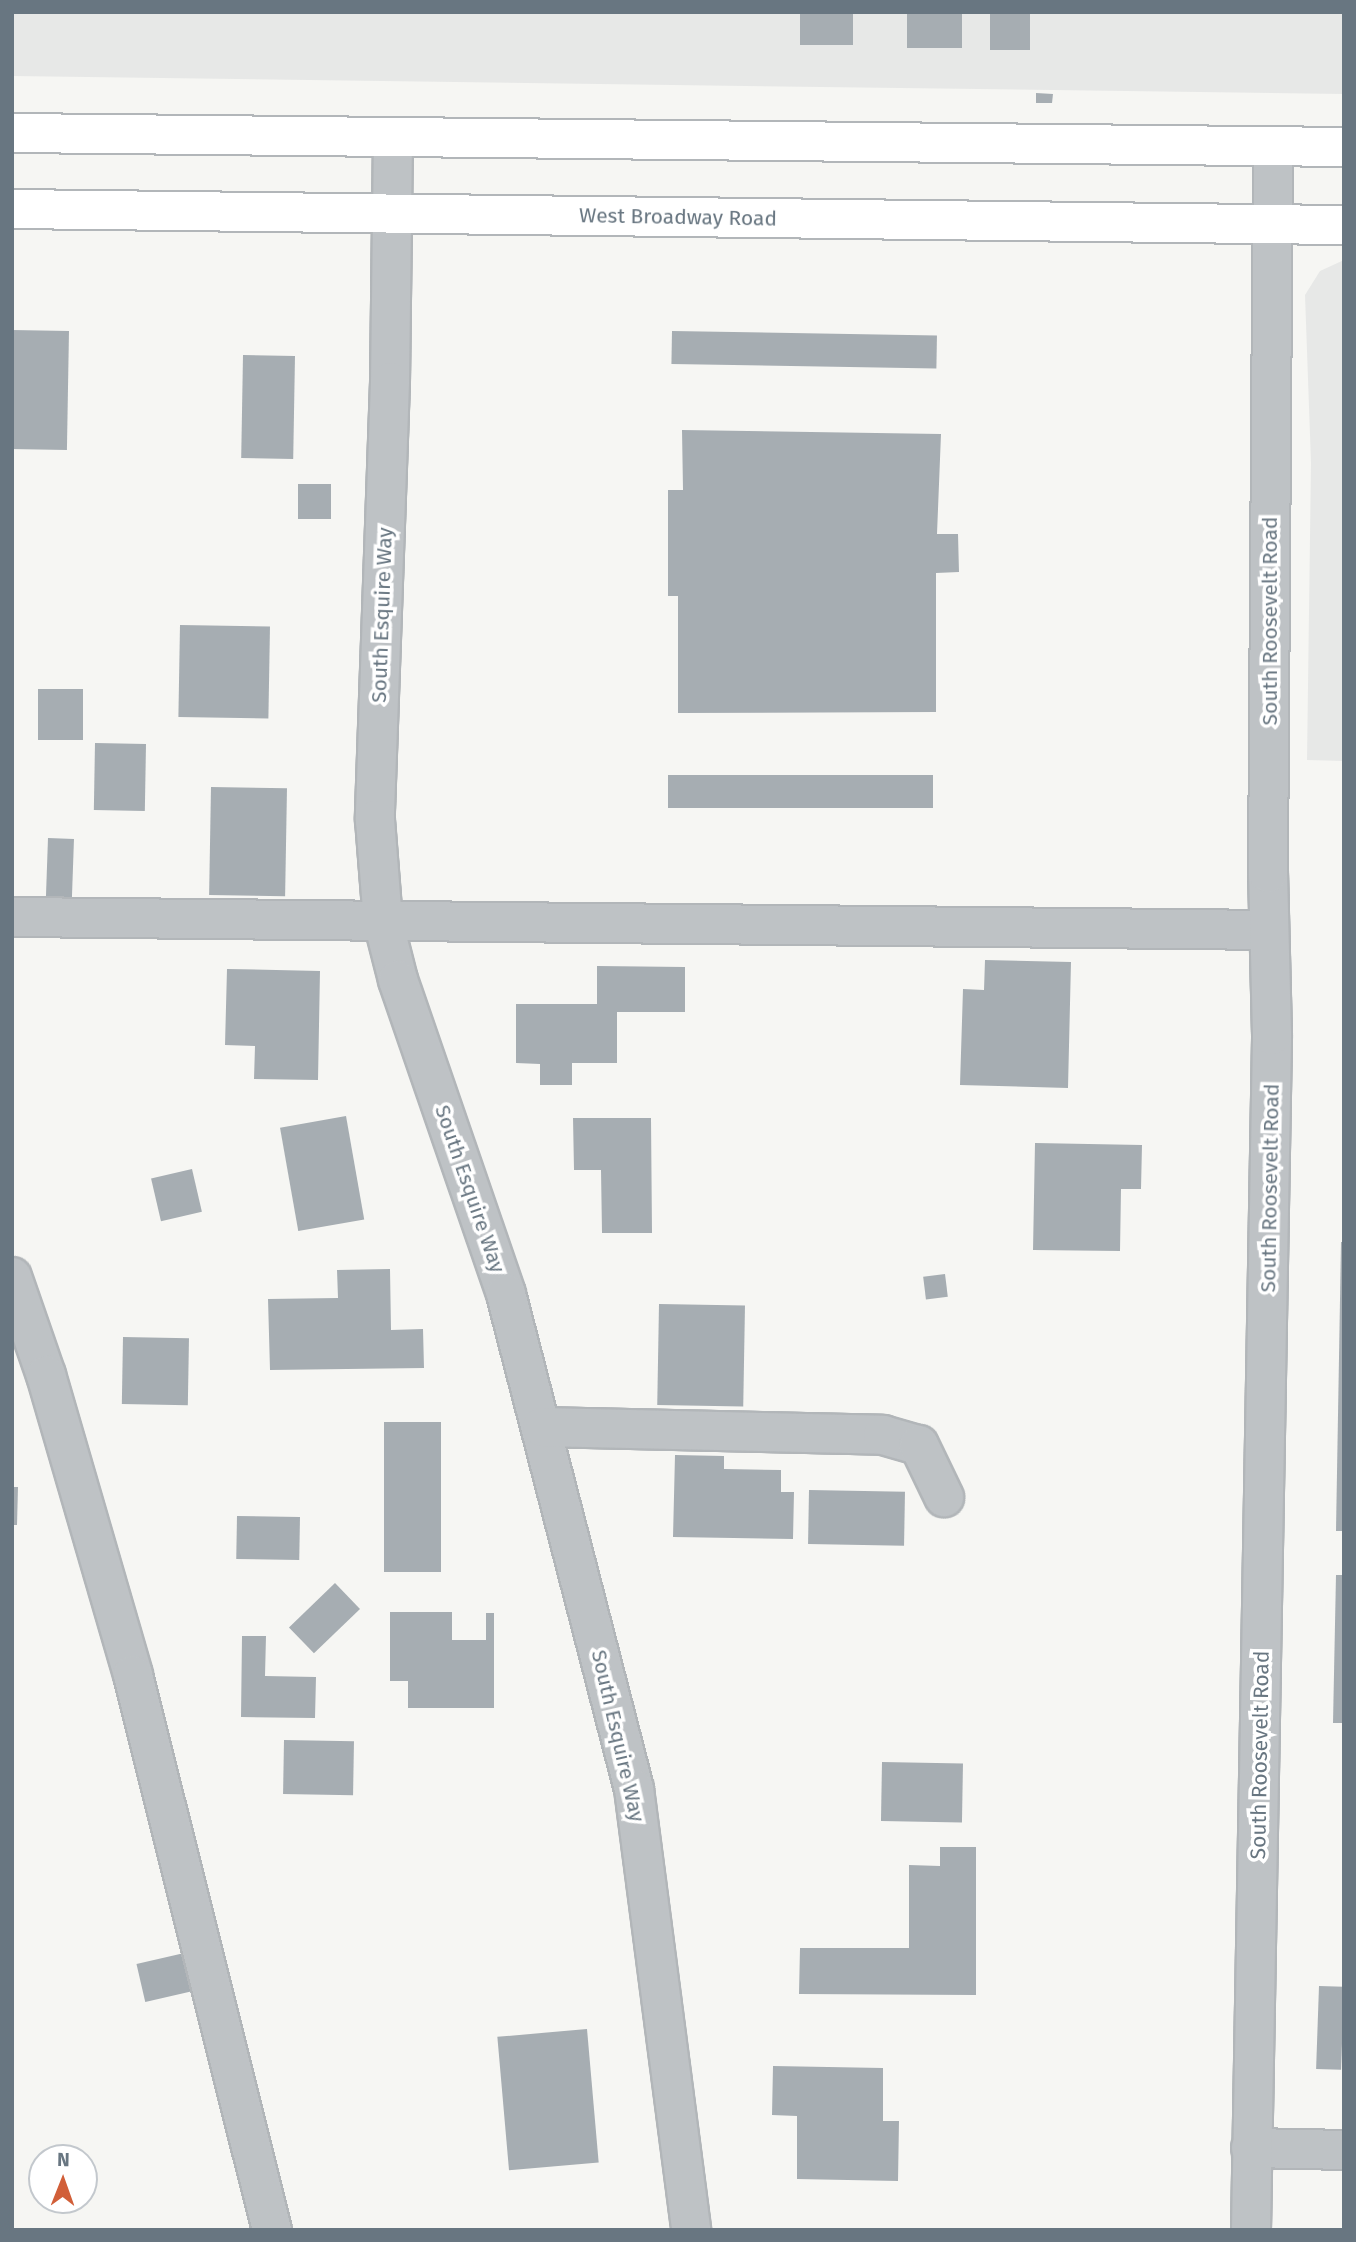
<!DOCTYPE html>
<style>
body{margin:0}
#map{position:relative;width:1356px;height:2242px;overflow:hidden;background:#f6f6f3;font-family:"Fira Sans",sans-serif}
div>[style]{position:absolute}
.built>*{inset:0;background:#e7e8e7}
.building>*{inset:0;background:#a6adb2;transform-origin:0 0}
.roads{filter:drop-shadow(2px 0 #b2b6b9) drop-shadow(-2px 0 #b2b6b9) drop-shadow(0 2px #b2b6b9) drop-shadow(0 -2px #b2b6b9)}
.minor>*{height:38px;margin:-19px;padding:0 19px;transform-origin:19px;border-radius:19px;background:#bec2c5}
.major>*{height:38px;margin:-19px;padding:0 19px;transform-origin:19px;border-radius:19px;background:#fff}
span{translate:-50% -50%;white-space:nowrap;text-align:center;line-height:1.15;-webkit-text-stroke:7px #fff;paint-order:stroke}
.street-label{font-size:21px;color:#687681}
.frame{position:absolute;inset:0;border:14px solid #687681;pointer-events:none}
.north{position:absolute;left:28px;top:2144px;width:70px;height:70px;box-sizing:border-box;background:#fff;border:2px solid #c3c8cd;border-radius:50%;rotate:1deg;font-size:19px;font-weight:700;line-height:28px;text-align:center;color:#687681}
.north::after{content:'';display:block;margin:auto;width:24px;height:32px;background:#d15f39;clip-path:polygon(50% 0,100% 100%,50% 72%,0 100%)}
</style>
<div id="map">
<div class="built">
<i style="clip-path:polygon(12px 12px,1344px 12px,1344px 94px,12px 76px)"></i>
<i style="clip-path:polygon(1344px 260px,1344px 761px,1307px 760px,1311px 463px,1305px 295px,1320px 271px)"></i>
</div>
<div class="building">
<i style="left:800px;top:12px;width:53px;height:33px"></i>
<i style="left:907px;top:12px;width:55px;height:36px"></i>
<i style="left:990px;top:12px;width:40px;height:38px"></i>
<i style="clip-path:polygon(1036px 93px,1053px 94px,1052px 103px,1036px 103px)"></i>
<i style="left:12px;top:330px;width:57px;height:119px;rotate:1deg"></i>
<i style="left:672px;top:331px;width:265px;height:33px;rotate:1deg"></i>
<i style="left:243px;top:355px;width:52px;height:103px;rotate:1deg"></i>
<i style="clip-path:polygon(682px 430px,941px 434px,937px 534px,958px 534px,959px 572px,936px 573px,936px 712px,678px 713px,678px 596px,668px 596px,668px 490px,683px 490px)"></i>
<i style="left:298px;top:484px;width:33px;height:35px"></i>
<i style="left:180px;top:625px;width:90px;height:92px;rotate:1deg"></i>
<i style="left:38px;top:689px;width:45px;height:51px"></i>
<i style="left:146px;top:744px;width:67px;height:51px;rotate:91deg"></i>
<i style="left:668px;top:775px;width:265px;height:33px"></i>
<i style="left:211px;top:787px;width:76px;height:108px;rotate:1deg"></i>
<i style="left:48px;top:838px;width:26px;height:61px;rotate:2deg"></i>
<i style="clip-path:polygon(985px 960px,1071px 962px,1068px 1088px,960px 1085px,963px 989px,984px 990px)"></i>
<i style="clip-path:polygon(597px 966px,685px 967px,685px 1012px,617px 1012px,617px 1063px,572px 1063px,572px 1085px,540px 1085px,540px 1064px,516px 1063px,516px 1004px,597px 1004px)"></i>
<i style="clip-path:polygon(227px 969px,320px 971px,318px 1080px,254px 1079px,255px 1046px,225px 1045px)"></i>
<i style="left:346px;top:1116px;width:105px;height:67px;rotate:80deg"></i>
<i style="clip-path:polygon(573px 1118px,651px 1118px,652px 1233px,602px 1233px,601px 1170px,574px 1170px)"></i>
<i style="clip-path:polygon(1035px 1143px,1142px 1145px,1141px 1189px,1121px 1189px,1120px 1251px,1033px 1250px)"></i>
<i style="left:192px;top:1169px;width:44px;height:42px;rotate:77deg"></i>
<i style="clip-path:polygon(1341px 1242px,1344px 1242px,1344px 1531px,1336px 1531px)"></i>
<i style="clip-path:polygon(390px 1269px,391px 1330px,423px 1329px,424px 1368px,270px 1370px,268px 1299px,338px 1298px,337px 1270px)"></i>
<i style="left:945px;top:1274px;width:23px;height:22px;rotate:83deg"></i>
<i style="left:659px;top:1304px;width:86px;height:101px;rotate:1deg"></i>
<i style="left:123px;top:1337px;width:66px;height:67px;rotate:1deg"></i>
<i style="left:384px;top:1422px;width:57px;height:150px"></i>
<i style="clip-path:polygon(675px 1455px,724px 1456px,724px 1469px,781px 1470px,781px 1492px,794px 1492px,793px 1539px,673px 1537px)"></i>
<i style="clip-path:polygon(12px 1487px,18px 1487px,17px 1525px,12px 1525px)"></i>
<i style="left:809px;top:1490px;width:96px;height:54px;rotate:1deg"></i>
<i style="left:237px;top:1516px;width:63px;height:43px;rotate:1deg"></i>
<i style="clip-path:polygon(1336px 1575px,1344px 1575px,1344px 1723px,1333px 1723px)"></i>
<i style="left:335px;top:1583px;width:36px;height:64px;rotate:46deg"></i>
<i style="clip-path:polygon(390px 1612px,452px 1612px,452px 1640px,486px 1640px,486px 1613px,494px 1613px,494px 1708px,408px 1708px,408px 1681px,390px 1681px)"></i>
<i style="clip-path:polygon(242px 1636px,266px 1636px,265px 1676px,316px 1677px,315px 1718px,241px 1717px)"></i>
<i style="left:284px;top:1740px;width:70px;height:54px;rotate:1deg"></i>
<i style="left:882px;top:1762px;width:81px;height:59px;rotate:1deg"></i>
<i style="clip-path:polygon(940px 1847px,976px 1847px,976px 1995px,799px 1994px,800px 1948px,909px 1948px,909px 1865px,940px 1866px)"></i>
<i style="left:193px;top:1951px;width:39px;height:58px;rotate:77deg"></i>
<i style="left:1319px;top:1986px;width:25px;height:83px;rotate:2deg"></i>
<i style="left:587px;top:2029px;width:134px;height:90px;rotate:85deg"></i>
<i style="clip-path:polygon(773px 2066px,883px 2068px,883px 2121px,899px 2121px,898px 2181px,797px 2179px,797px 2116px,772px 2115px)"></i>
</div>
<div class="roads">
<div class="minor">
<i style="left:393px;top:137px;width:245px;rotate:90.7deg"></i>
<i style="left:390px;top:382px;width:438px;rotate:92deg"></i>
<i style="left:375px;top:820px;width:101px;rotate:85.5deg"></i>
<i style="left:383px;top:921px;width:61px;rotate:75.7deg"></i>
<i style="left:398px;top:980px;width:332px;rotate:71deg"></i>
<i style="left:506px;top:1294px;width:511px;rotate:75.5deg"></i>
<i style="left:634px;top:1789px;width:445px;rotate:82.6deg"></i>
<i style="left:12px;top:917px;width:1257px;rotate:0.59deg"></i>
<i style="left:12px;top:1277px;width:104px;rotate:70.9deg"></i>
<i style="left:46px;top:1375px;width:312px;rotate:73.8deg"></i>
<i style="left:133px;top:1675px;width:572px;rotate:75.94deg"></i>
<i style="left:542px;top:1427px;width:341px;rotate:1.3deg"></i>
<i style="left:883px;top:1435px;width:37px;rotate:16deg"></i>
<i style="left:919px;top:1445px;width:58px;rotate:64.3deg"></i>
<i style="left:1251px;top:2148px;width:93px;rotate:1.2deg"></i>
<i style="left:1251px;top:2230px;width:1195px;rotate:-88.99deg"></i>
<i style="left:1272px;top:1035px;width:162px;rotate:-91.4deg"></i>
<i style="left:1268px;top:873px;width:726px;rotate:-89.61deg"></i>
</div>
<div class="major">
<i style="left:12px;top:133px;width:1332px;rotate:0.6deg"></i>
<i style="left:12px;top:209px;width:1332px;rotate:0.69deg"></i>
</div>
</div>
<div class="street-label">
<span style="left:678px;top:217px;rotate:1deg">West Broadway Road</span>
<span style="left:382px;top:615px;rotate:-88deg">South Esquire Way</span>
<span style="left:1270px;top:621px;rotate:-90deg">South Roosevelt Road</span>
<span style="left:1270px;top:1188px;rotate:-89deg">South Roosevelt Road</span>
<span style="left:470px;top:1189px;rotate:71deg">South Esquire Way</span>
<span style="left:618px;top:1736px;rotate:77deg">South Esquire Way</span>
<span style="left:1260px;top:1755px;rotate:-89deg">South Roosevelt Road</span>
</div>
<div class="frame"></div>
<div class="north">N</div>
</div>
